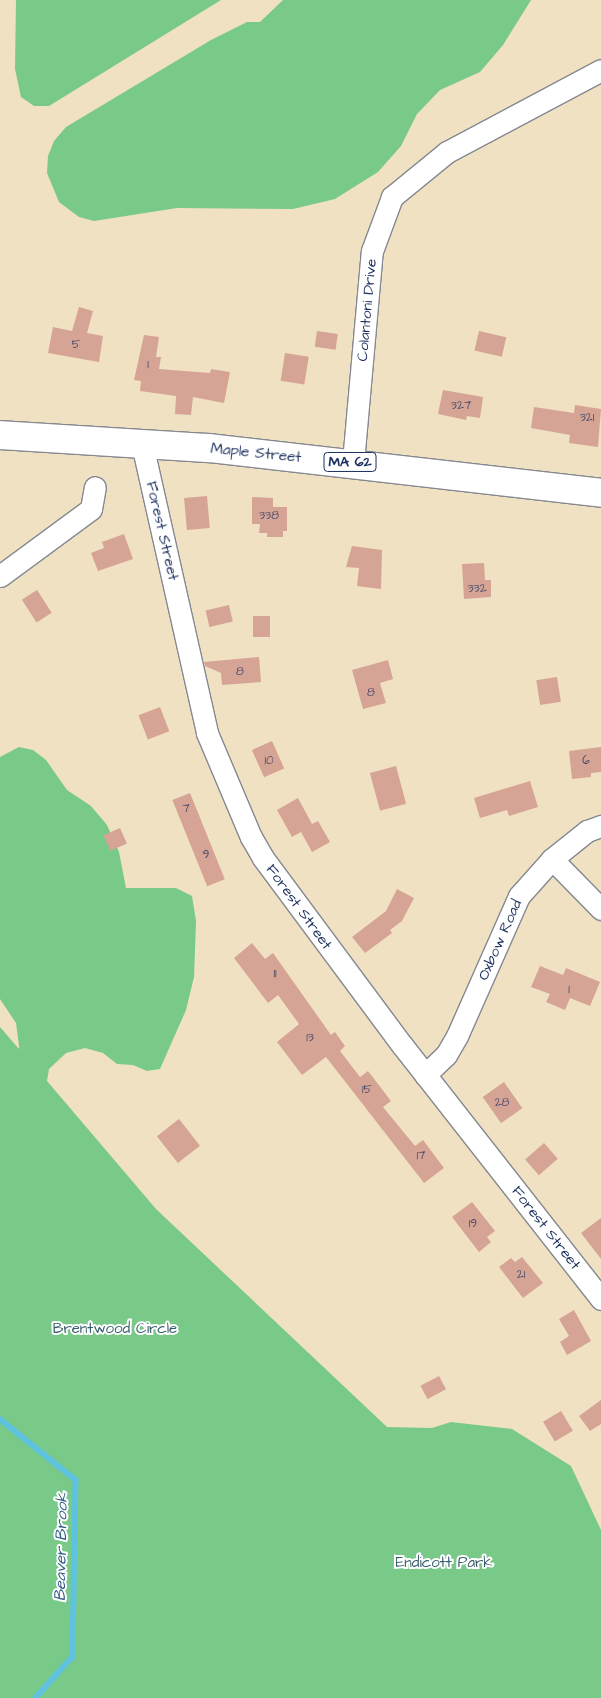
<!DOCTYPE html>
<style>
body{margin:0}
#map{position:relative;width:601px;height:1698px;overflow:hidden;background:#efe1c2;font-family:"Architects Daughter",sans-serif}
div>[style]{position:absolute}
.green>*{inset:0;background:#79c989}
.stream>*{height:5.5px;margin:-2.75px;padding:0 2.75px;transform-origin:2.75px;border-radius:2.75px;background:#5fc2de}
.building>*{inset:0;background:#d6a494;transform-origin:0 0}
.roads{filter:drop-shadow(1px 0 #858890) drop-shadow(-1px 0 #858890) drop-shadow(0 1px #858890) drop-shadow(0 -1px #858890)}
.minor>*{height:21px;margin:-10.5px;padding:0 10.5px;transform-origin:10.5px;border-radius:10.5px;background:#fff}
.major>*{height:28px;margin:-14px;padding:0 14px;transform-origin:14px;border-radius:14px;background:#fff}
span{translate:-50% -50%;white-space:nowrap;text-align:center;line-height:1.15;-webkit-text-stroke:4px #fff;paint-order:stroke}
.number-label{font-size:12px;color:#4a4c6c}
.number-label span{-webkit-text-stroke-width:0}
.shield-label span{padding:1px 4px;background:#fff;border:1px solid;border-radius:4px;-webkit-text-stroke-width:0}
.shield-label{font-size:14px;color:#1b2f5e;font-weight:700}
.street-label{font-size:15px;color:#1b2f5e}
.park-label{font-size:15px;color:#375d6b}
.water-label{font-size:16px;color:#2f5b84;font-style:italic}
</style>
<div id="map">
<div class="green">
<i style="clip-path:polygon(16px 0,221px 0,49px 106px,34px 106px,21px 97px,15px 69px)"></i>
<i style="clip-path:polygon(283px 0,531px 0,503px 45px,480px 72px,440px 90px,417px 114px,401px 146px,378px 172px,335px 199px,293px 209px,177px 208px,94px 221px,79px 217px,59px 202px,47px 173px,48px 156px,54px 141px,66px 127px,211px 40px,247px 22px,260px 22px)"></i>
<i style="clip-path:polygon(19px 747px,33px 750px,46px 760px,67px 790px,91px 806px,107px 825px,119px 852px,126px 888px,176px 888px,192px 896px,196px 921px,194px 977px,186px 1010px,160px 1069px,147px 1071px,133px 1065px,117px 1064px,103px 1053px,85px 1048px,66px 1053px,49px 1069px,47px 1081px,156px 1209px,387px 1427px,432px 1428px,451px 1422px,512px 1429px,571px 1466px,601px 1530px,601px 1698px,0 1698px,0 1027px,19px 1049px,19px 1046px,16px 1023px,0 999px,0 757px)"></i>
</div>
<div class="stream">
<i style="left:0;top:1419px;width:97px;rotate:38.8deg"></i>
<i style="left:76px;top:1480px;width:177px;rotate:91deg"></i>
<i style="left:73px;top:1657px;width:55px;rotate:132.1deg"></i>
</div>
<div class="building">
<i style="clip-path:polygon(79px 307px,93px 311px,87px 333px,103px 336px,99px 362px,48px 353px,53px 327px,72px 331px)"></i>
<i style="left:317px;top:331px;width:21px;height:16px;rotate:8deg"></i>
<i style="left:479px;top:331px;width:28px;height:20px;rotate:13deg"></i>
<i style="clip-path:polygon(144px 335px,159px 337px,156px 357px,161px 357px,159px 369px,210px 373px,211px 369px,230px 372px,224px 403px,193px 397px,191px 415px,175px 414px,176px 396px,140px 391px,141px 381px,134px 380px)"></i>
<i style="left:285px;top:353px;width:24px;height:28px;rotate:9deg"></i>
<i style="clip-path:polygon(443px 390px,483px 397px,480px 418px,467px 416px,466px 420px,438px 414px)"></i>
<i style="clip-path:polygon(575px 405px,601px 409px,598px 447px,569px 443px,570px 435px,531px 428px,534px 407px,574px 413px)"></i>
<i style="left:207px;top:496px;width:32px;height:23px;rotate:85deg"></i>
<i style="clip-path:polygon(252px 497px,273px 498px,273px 507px,287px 507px,287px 531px,283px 531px,283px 537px,267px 537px,267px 533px,259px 533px,260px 524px,252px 524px)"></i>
<i style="clip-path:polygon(124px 534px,133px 559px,98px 571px,91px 553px,104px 548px,102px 542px)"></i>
<i style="clip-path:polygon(352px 546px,382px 550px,381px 589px,357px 586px,359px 568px,346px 567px)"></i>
<i style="clip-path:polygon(484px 563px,485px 580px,491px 580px,491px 597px,464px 599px,462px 564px)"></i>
<i style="left:37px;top:590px;width:27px;height:18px;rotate:57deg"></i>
<i style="left:229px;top:605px;width:17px;height:24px;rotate:77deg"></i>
<i style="left:270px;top:616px;width:21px;height:17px;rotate:90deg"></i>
<i style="clip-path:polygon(259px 657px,261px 682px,222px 685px,221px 673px,205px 666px,204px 662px)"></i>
<i style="clip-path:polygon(388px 660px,393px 679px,380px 683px,386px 703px,363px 709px,352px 670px)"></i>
<i style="left:557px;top:677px;width:25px;height:21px;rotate:81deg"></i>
<i style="left:160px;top:707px;width:26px;height:23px;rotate:69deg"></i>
<i style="left:272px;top:741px;width:30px;height:22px;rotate:66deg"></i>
<i style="clip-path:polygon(601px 747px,601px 772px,591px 773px,591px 777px,572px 779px,569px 751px)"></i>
<i style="left:396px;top:766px;width:39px;height:27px;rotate:75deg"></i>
<i style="clip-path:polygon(530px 781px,538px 807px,509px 816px,507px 810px,480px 818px,474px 798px)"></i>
<i style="left:190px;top:793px;width:93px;height:19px;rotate:68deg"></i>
<i style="clip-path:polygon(298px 798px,312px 824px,318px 821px,330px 842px,312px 852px,301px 832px,292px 837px,277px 810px)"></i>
<i style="left:120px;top:828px;width:17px;height:18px;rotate:66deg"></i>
<i style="clip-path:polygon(397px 889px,414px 898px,402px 921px,390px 930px,392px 933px,365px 953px,352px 937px,386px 911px)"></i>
<i style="clip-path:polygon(252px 943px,265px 959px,273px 953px,331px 1035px,335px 1032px,345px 1046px,340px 1051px,360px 1077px,368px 1071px,391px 1101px,383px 1107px,415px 1146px,423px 1140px,444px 1168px,424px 1183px,326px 1057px,302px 1075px,277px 1042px,299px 1024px,278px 995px,268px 1003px,234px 958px)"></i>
<i style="clip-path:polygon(540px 966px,563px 975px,566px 968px,600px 982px,590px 1006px,570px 998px,565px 1010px,546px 1002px,550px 994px,531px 987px)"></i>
<i style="left:504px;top:1082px;width:32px;height:26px;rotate:55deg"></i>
<i style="left:179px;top:1119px;width:34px;height:28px;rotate:52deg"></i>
<i style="left:544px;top:1143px;width:21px;height:25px;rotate:49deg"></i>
<i style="clip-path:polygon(472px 1202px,495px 1231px,487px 1237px,491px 1242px,479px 1252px,452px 1217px)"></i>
<i style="clip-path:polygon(601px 1218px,601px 1259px,581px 1233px)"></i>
<i style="clip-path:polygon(522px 1257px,543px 1283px,523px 1298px,499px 1267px,511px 1258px,515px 1262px)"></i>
<i style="clip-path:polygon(574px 1310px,591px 1341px,567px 1355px,560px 1342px,569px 1336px,559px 1319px)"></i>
<i style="left:439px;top:1376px;width:15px;height:21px;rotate:62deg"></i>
<i style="clip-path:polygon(601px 1400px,601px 1424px,590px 1431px,579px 1416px)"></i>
<i style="left:561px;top:1411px;width:23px;height:21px;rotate:59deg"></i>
</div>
<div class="roads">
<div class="minor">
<i style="left:142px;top:444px;width:296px;rotate:77.3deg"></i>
<i style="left:207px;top:733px;width:113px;rotate:67.1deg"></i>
<i style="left:251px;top:837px;width:24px;rotate:60deg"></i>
<i style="left:263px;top:858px;width:233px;rotate:53.4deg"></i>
<i style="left:402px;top:1045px;width:323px;rotate:51.9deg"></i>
<i style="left:353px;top:462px;width:212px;rotate:-84.9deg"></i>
<i style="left:372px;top:251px;width:58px;rotate:-69.7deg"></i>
<i style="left:392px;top:197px;width:71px;rotate:-39.3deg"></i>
<i style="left:447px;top:152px;width:174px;rotate:-28deg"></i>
<i style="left:0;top:576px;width:113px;rotate:-36.4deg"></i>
<i style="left:91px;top:509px;width:22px;rotate:-80deg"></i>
<i style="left:552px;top:859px;width:70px;rotate:45.6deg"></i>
<i style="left:425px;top:1075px;width:29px;rotate:-44deg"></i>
<i style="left:446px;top:1055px;width:22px;rotate:-60deg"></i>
<i style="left:457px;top:1036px;width:153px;rotate:-66.1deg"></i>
<i style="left:519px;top:896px;width:50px;rotate:-48.3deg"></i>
<i style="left:552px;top:859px;width:45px;rotate:-38.7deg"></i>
<i style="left:587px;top:831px;width:15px;rotate:-20deg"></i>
</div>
<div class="major">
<i style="left:0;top:435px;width:209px;rotate:3.6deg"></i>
<i style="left:209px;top:448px;width:395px;rotate:6.5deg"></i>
</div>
</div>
<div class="number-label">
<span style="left:76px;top:345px">5</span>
<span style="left:148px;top:365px">1</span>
<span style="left:461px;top:406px">327</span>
<span style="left:587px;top:418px">321</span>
<span style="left:269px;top:516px">338</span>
<span style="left:477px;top:589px">332</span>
<span style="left:240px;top:672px">8</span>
<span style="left:371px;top:693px">8</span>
<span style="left:269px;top:761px">10</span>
<span style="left:586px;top:761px">6</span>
<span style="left:186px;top:809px">7</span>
<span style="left:206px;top:855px">9</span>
<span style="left:275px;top:974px">11</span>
<span style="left:569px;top:990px">1</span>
<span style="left:310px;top:1038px">13</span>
<span style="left:367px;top:1090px">15</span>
<span style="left:502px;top:1103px">28</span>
<span style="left:421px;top:1156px">17</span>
<span style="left:473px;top:1224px">19</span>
<span style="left:521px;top:1275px">21</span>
</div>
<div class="shield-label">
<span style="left:350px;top:462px">MA 62</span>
</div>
<div class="street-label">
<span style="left:367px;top:310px;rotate:-85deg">Colantoni Drive</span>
<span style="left:256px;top:453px;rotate:6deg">Maple Street</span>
<span style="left:162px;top:531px;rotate:77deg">Forest Street</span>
<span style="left:299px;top:907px;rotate:54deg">Forest Street</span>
<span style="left:500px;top:940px;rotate:-66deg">Oxbow Road</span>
<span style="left:546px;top:1228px;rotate:52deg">Forest Street</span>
</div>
<div class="park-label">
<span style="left:115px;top:1329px">Brentwood Circle</span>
<span style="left:444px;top:1563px">Endicott Park</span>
</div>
<div class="water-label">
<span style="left:61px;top:1547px;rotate:-89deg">Beaver Brook</span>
</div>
</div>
